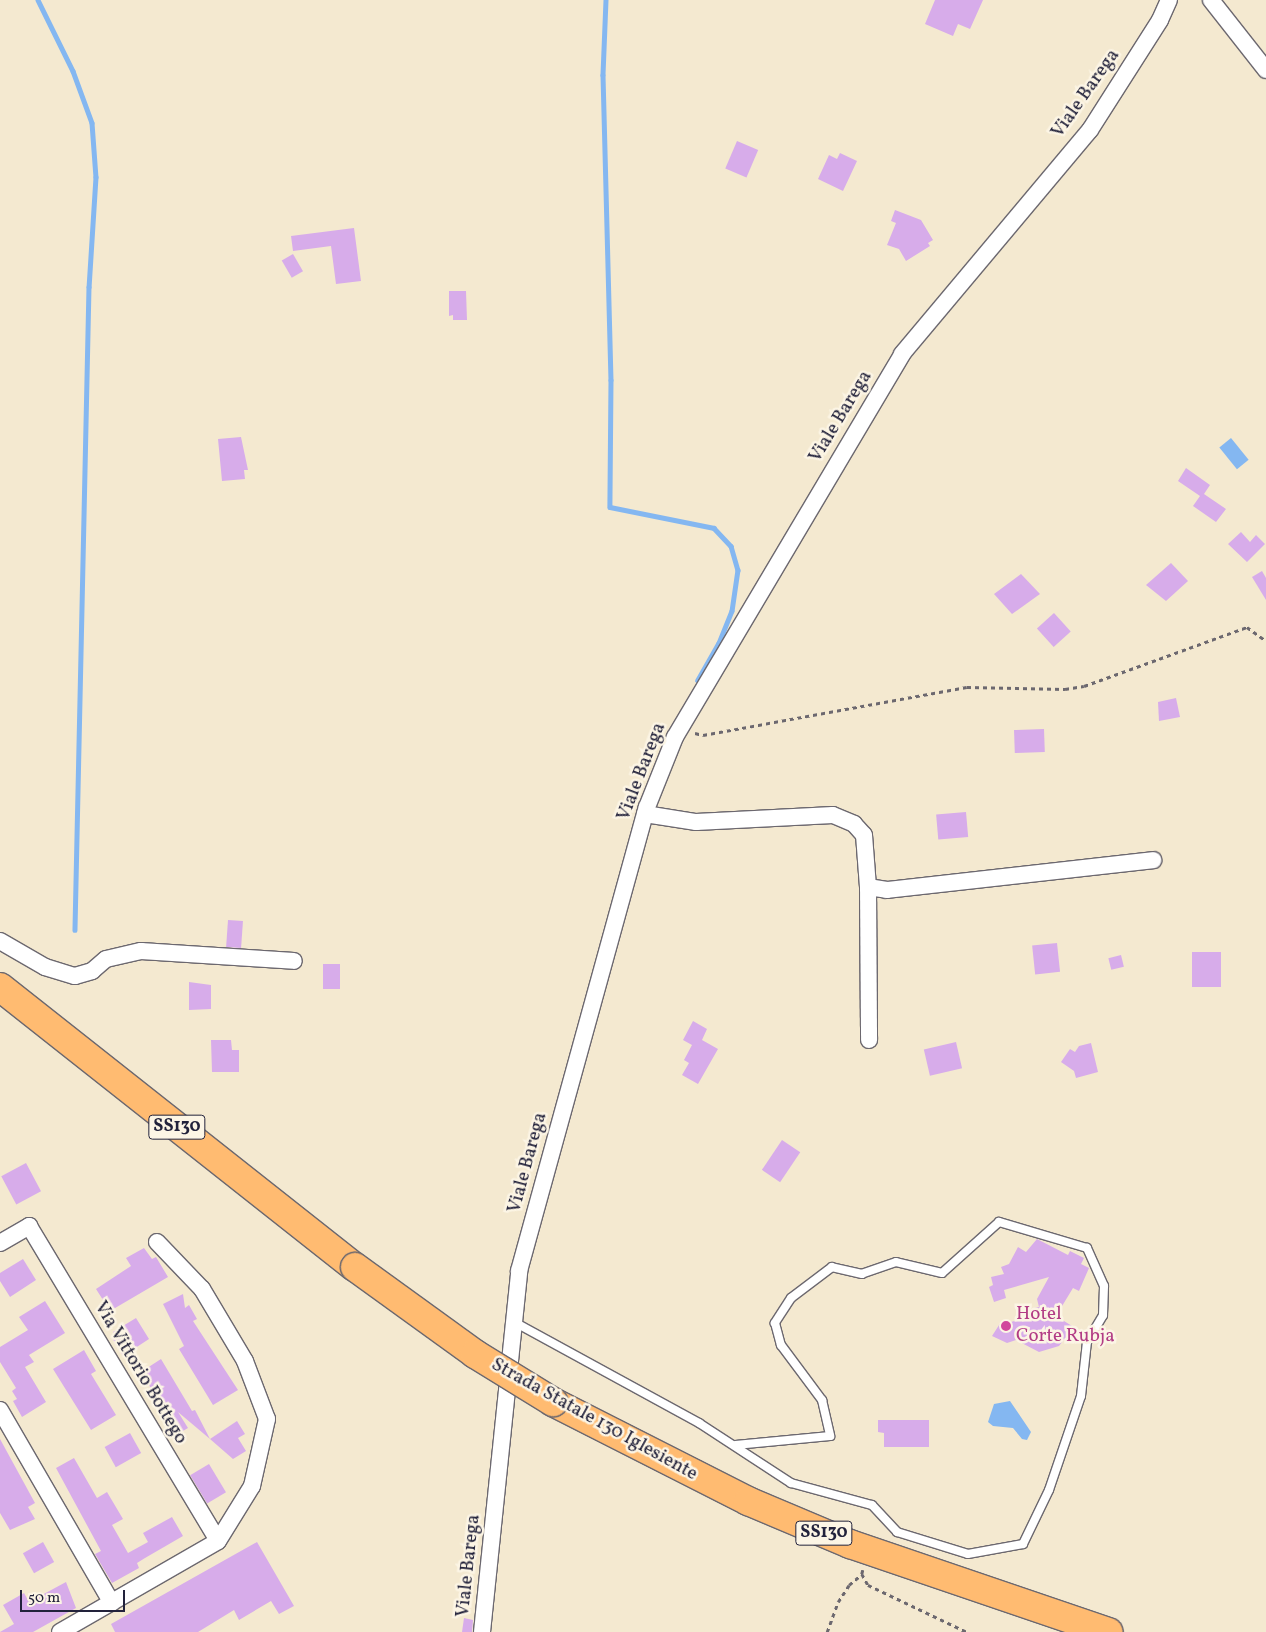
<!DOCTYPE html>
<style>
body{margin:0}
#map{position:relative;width:1266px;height:1632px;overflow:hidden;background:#f4e9d0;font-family:Vollkorn,serif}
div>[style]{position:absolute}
.water>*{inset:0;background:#84b7f1;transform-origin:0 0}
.stream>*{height:4.5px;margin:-2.25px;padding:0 2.25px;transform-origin:2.25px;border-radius:2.25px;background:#84b7f1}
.building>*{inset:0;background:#d7acea;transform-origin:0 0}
.path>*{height:2.5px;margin-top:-1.25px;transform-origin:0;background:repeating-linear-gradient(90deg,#6c686f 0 4px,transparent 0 8px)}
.roads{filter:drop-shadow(1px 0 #6c686f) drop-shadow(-1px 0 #6c686f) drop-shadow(0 1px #6c686f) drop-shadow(0 -1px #6c686f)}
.lane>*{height:8px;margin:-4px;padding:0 4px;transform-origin:4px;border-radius:4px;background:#fff}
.street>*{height:16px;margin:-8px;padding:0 8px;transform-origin:8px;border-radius:8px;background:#fff}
.highway>*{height:28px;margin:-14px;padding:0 14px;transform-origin:14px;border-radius:14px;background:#ffbb71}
.bridges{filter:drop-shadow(1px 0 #6c686f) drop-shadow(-1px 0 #6c686f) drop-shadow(0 1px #6c686f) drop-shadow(0 -1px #6c686f)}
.highway-bridge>*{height:28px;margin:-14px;padding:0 14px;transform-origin:14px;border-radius:14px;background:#ffbb71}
.dots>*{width:14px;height:14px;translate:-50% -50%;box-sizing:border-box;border:2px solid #fcf5e5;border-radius:50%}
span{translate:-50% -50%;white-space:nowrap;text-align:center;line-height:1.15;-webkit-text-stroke:5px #fcf5e5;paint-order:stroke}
.shield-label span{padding:1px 4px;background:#fcf5e5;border:1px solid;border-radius:4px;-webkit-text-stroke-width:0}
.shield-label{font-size:18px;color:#22223b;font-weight:700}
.street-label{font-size:19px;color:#22223b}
.hotel-label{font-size:19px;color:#b23c85}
.left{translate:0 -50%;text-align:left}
.scale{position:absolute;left:20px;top:1590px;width:105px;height:22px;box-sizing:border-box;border:2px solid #22223b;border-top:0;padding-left:6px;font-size:15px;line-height:18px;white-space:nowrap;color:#22223b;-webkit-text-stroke:4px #fcf5e5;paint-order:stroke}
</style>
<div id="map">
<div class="water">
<i style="left:1231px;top:438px;width:28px;height:15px;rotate:51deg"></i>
<i style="clip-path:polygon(1010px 1401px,1031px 1432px,1027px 1440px,1022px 1439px,1013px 1428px,993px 1426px,988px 1422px,994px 1404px)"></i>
</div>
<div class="stream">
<i style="left:38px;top:0;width:79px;rotate:63.8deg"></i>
<i style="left:73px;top:71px;width:55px;rotate:69.9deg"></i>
<i style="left:92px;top:123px;width:54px;rotate:85.8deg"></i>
<i style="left:96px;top:177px;width:110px;rotate:93.6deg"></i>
<i style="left:89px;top:287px;width:643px;rotate:91.25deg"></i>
<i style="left:606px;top:0;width:75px;rotate:92.3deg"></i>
<i style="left:603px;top:75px;width:305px;rotate:88.5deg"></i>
<i style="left:611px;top:380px;width:127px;rotate:90.5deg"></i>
<i style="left:610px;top:507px;width:106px;rotate:11.4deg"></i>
<i style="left:714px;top:528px;width:25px;rotate:47deg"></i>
<i style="left:731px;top:546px;width:25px;rotate:74deg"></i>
<i style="left:738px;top:570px;width:41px;rotate:98.3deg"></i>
<i style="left:732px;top:611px;width:35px;rotate:112deg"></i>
<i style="left:719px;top:643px;width:43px;rotate:119.6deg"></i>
</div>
<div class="building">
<i style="clip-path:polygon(935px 0,983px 0,970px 29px,958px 24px,953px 36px,925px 24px)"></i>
<i style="left:737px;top:141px;width:23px;height:30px;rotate:23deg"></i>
<i style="clip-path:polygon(840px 153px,857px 161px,843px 191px,818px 179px,829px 155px,837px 159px)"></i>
<i style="clip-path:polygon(895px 210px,921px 220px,933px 240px,928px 243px,930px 246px,906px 261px,899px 249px,887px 245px,896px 223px,891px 221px)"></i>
<i style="clip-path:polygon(354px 228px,361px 281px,336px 284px,331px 246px,293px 251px,291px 236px)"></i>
<i style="left:293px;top:254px;width:20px;height:13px;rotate:60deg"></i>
<i style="clip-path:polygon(449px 291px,466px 291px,467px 320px,453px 320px,453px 315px,449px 316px)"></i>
<i style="clip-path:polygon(241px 437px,248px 470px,244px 470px,245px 479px,222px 481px,218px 439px)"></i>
<i style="clip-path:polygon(1186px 468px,1210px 485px,1204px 494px,1226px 509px,1216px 522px,1193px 506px,1200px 496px,1178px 481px)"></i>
<i style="clip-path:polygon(1241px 532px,1250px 542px,1256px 535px,1265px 544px,1247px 562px,1228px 544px)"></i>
<i style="clip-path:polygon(1171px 563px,1188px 581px,1166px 601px,1146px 585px)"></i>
<i style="clip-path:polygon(1262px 571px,1266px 578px,1266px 600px,1252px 577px)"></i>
<i style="clip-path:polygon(1021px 574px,1040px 594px,1012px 614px,994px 594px)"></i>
<i style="left:1054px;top:613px;width:25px;height:23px;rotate:48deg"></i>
<i style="clip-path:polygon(1176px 698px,1180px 717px,1159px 721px,1158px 702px)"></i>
<i style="left:1044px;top:729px;width:23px;height:30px;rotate:88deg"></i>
<i style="left:966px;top:812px;width:25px;height:30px;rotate:85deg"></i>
<i style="left:228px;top:920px;width:15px;height:27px;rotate:4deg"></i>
<i style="left:1057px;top:943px;width:29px;height:25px;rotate:84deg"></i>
<i style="left:1221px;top:952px;width:35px;height:29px;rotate:90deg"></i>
<i style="left:1121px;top:955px;width:12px;height:13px;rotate:76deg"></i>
<i style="left:323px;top:964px;width:17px;height:25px"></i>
<i style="clip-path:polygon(189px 982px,211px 985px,211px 1009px,189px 1010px)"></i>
<i style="clip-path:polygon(693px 1021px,707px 1029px,702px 1040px,718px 1049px,698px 1084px,682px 1075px,689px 1063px,684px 1060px,692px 1045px,683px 1040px)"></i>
<i style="clip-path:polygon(211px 1040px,231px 1040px,232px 1050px,239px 1050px,239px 1072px,212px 1072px)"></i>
<i style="left:956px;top:1042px;width:27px;height:33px;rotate:77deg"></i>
<i style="clip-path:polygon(1091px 1043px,1098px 1072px,1076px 1078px,1074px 1071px,1061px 1062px,1070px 1049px,1075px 1052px,1079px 1046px)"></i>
<i style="left:782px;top:1140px;width:22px;height:36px;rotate:34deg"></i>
<i style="left:26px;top:1163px;width:32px;height:28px;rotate:62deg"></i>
<i style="clip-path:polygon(1037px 1239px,1068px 1255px,1070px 1251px,1084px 1258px,1081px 1264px,1089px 1268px,1079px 1291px,1073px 1288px,1056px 1316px,1072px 1326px,1066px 1337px,1059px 1346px,1039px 1352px,1016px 1340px,1007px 1343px,992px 1336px,1001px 1322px,1005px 1324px,1035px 1314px,1034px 1308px,1039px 1307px,1037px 1299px,1049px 1277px,1004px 1290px,1006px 1298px,994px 1302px,989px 1287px,993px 1285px,991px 1277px,1004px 1274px,1001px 1267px,1009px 1264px,1018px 1247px,1026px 1252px)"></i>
<i style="clip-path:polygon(144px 1248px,152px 1259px,156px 1257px,168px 1277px,110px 1311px,96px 1289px,131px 1266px,126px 1258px)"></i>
<i style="clip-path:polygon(23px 1259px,36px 1280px,10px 1297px,0 1281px,0 1273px)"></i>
<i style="clip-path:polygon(183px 1294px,185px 1308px,189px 1305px,197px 1319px,193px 1321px,238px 1390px,213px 1405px,179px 1349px,184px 1346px,163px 1304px)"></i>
<i style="clip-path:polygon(45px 1301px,65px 1333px,29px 1355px,34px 1362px,25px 1367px,46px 1402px,22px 1417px,13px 1401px,17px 1399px,12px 1391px,16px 1388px,0 1362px,0 1347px,28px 1330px,19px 1317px)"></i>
<i style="clip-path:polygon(136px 1318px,149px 1339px,123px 1356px,112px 1338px,115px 1335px,113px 1332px)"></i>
<i style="clip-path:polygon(84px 1350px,96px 1371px,91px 1374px,116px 1415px,91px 1430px,53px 1369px)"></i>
<i style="clip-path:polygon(161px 1359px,192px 1411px,195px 1410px,210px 1439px,178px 1412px,188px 1428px,171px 1438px,159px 1411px,163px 1408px,141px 1372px)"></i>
<i style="clip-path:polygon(878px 1420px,929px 1420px,929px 1447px,884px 1447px,884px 1433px,878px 1432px)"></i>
<i style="clip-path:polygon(237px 1421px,245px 1434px,238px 1438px,246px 1451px,233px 1459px,210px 1439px)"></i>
<i style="left:130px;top:1433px;width:23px;height:29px;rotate:61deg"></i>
<i style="clip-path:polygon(0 1439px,35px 1503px,28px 1507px,35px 1519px,10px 1530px,0 1513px)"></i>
<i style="clip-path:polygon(74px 1458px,97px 1498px,107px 1492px,123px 1519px,112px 1525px,128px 1553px,148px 1542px,143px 1533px,172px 1517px,183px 1536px,145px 1558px,137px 1563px,139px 1568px,112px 1583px,95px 1554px,101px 1551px,56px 1468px)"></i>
<i style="left:209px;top:1464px;width:33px;height:22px;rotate:59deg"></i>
<i style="left:43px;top:1542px;width:23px;height:23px;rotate:61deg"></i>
<i style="clip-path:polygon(257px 1542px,294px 1606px,279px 1614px,271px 1601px,239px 1620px,234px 1610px,198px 1632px,115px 1632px,111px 1624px)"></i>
<i style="clip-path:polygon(66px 1582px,76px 1608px,33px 1632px,0 1632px,14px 1624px,3px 1605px,24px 1593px,29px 1602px)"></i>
<i style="clip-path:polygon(464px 1618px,473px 1620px,472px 1632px,462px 1632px)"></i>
</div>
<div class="path">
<i style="left:695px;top:733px;width:8px;rotate:14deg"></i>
<i style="left:703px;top:735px;width:268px;rotate:-10.3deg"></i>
<i style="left:967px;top:687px;width:98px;rotate:1.2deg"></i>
<i style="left:1065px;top:689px;width:19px;rotate:-9deg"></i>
<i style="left:1084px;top:686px;width:173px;rotate:-19.9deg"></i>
<i style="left:1247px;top:627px;width:24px;rotate:36deg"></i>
<i style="left:863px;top:1570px;width:4px;rotate:104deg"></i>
<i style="left:862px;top:1574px;width:13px;rotate:61deg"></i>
<i style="left:868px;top:1585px;width:110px;rotate:25.4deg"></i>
<i style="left:827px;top:1632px;width:32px;rotate:-70deg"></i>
<i style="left:838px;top:1602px;width:20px;rotate:-57deg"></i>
<i style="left:849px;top:1585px;width:17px;rotate:-40deg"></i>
</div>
<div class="roads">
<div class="lane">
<i style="left:514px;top:1322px;width:211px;rotate:28.6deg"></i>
<i style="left:699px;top:1423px;width:110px;rotate:33.1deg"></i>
<i style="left:791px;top:1483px;width:84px;rotate:15.2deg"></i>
<i style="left:872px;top:1505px;width:37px;rotate:47deg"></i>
<i style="left:897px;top:1532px;width:74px;rotate:17.2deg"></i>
<i style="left:968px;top:1554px;width:56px;rotate:-10.3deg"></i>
<i style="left:1023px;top:1544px;width:60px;rotate:-64.3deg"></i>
<i style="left:1049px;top:1490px;width:99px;rotate:-71.2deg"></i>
<i style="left:1081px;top:1396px;width:54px;rotate:-83.7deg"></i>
<i style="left:1087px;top:1342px;width:31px;rotate:-59deg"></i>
<i style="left:1103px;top:1315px;width:29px;rotate:-88deg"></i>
<i style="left:1104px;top:1286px;width:42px;rotate:-114.1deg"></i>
<i style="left:1087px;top:1248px;width:92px;rotate:-163.5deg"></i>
<i style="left:999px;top:1222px;width:76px;rotate:138.2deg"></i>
<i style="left:942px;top:1273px;width:47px;rotate:-166.6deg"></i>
<i style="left:896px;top:1262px;width:36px;rotate:161deg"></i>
<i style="left:862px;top:1274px;width:31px;rotate:-167deg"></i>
<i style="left:832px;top:1267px;width:51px;rotate:142.9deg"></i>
<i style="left:791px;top:1298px;width:30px;rotate:123deg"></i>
<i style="left:775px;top:1323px;width:23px;rotate:75deg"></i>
<i style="left:781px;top:1345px;width:69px;rotate:53.3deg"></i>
<i style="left:822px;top:1400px;width:37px;rotate:77deg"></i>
<i style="left:830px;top:1436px;width:95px;rotate:174.6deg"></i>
</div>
<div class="street">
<i style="left:1211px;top:0;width:89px;rotate:51.8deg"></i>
<i style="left:645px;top:814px;width:52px;rotate:8.9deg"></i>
<i style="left:696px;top:822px;width:137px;rotate:-2.9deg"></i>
<i style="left:833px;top:815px;width:23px;rotate:23deg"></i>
<i style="left:854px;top:824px;width:15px;rotate:48deg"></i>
<i style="left:864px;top:835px;width:52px;rotate:85.6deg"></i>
<i style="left:868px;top:887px;width:153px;rotate:89.6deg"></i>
<i style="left:868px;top:887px;width:19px;rotate:9deg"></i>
<i style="left:887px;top:890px;width:268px;rotate:-6.4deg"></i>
<i style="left:0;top:941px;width:52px;rotate:30deg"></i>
<i style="left:45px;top:967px;width:31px;rotate:17deg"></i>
<i style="left:75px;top:976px;width:18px;rotate:-16deg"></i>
<i style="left:92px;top:971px;width:18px;rotate:-41deg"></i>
<i style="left:106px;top:959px;width:36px;rotate:-13deg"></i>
<i style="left:141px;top:951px;width:153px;rotate:3.7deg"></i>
<i style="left:0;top:1243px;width:34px;rotate:-30deg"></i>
<i style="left:29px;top:1226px;width:367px;rotate:59deg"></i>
<i style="left:0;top:1410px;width:223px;rotate:59.9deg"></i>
<i style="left:60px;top:1632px;width:182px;rotate:-29.9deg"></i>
<i style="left:218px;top:1541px;width:65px;rotate:-58.3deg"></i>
<i style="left:252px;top:1486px;width:69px;rotate:-77.4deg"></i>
<i style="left:267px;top:1419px;width:62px;rotate:-110.8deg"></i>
<i style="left:245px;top:1361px;width:84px;rotate:-120.8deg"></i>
<i style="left:202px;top:1289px;width:65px;rotate:-133.8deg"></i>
<i style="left:482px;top:1632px;width:363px;rotate:-84.1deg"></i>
<i style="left:519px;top:1271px;width:481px;rotate:-74.6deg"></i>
<i style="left:647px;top:807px;width:75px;rotate:-68.2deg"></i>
<i style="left:675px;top:737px;width:445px;rotate:-59.3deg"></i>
<i style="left:902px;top:354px;width:292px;rotate:-50deg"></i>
<i style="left:1090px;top:130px;width:130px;rotate:-57.5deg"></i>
<i style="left:1160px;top:20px;width:22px;rotate:-66deg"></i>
</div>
<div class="highway">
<i style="left:0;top:987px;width:452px;rotate:38.3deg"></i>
<i style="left:553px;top:1402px;width:219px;rotate:26.9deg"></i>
<i style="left:748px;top:1501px;width:111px;rotate:22.9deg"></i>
<i style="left:850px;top:1544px;width:273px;rotate:18.8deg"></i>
</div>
</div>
<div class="bridges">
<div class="highway-bridge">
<i style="left:355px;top:1267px;width:148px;rotate:35.9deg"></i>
<i style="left:475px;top:1354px;width:92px;rotate:31.6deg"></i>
</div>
</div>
<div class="dots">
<i style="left:1006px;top:1326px;background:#d1479c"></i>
</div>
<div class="shield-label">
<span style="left:177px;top:1127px">SS130</span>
<span style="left:824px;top:1533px">SS130</span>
</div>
<div class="street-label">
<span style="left:1086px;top:94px;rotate:-55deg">Viale Barega</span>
<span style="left:841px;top:417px;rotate:-59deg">Viale Barega</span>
<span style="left:642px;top:772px;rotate:-69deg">Viale Barega</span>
<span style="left:528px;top:1163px;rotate:-75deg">Viale Barega</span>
<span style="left:140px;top:1373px;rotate:59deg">Via Vittorio Bottego</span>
<span style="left:594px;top:1420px;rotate:29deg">Strada Statale 130 Iglesiente</span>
<span style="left:469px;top:1566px;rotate:-84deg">Viale Barega</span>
</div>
<div class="hotel-label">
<span class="left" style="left:1016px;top:1326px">Hotel<br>Corte Rubja</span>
</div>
<div class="scale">50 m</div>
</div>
